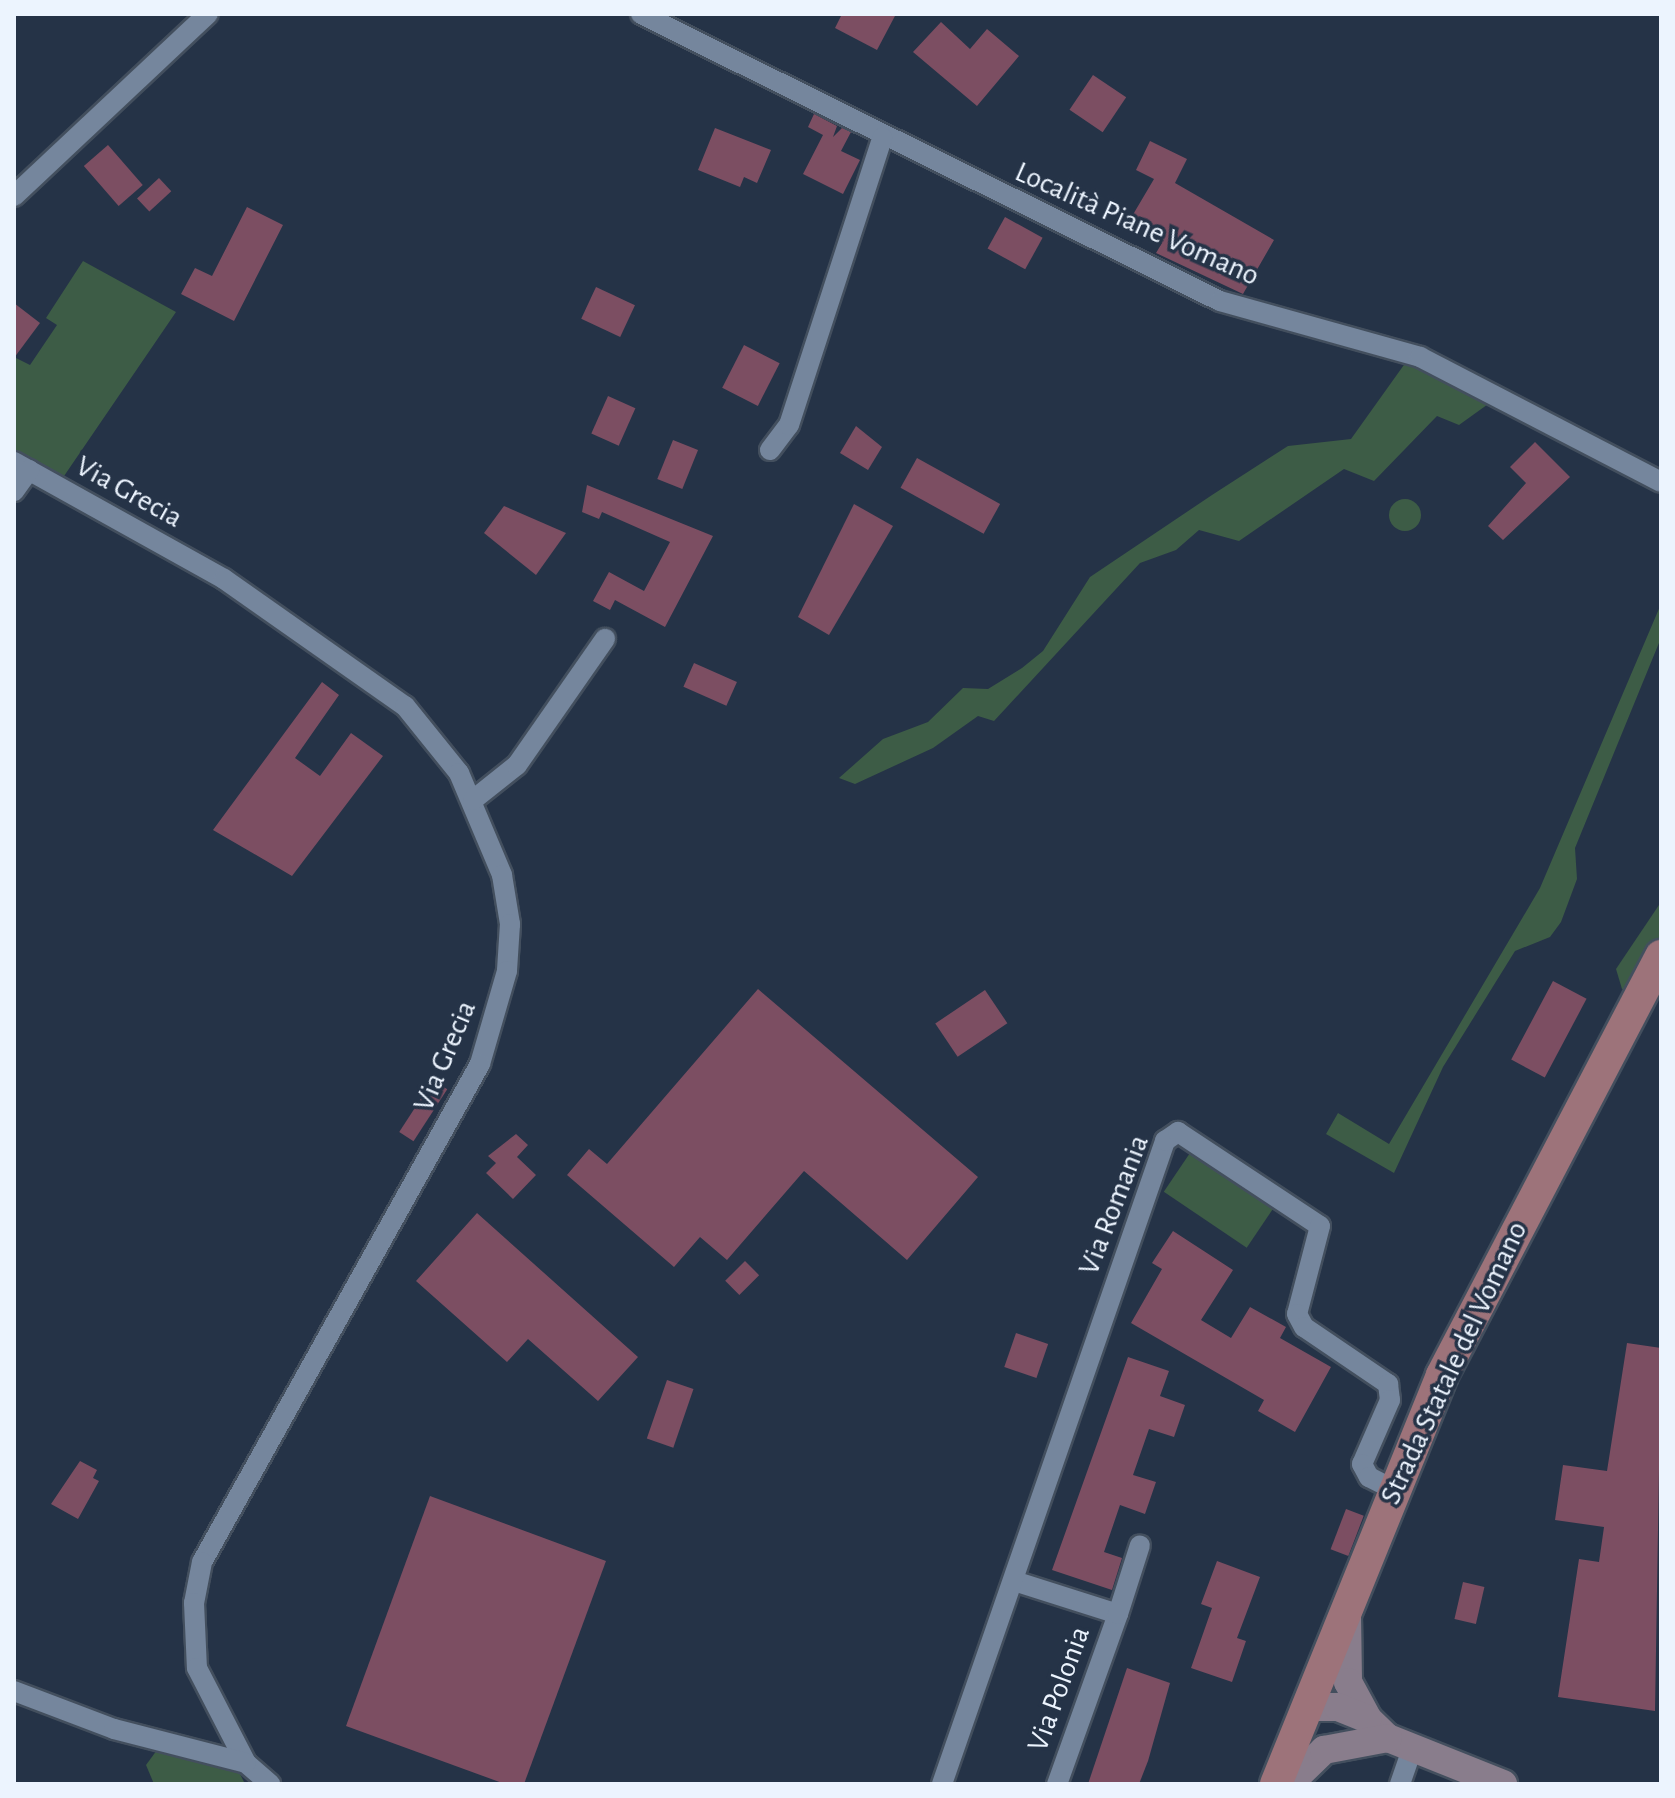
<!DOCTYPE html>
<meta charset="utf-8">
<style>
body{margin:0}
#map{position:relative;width:1675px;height:1798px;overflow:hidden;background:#253347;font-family:"Alegreya Sans",sans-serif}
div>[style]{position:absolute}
.green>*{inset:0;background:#3d5c46;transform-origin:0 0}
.round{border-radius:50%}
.building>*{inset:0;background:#7c4e62;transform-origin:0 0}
.roads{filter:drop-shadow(2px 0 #434f5e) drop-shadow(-2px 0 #434f5e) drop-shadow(0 2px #434f5e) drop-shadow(0 -2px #434f5e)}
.street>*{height:20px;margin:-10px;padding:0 10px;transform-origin:10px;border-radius:10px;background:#75869d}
.secondary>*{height:28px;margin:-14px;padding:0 14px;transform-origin:14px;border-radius:14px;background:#897d8c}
.primary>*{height:32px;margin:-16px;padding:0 16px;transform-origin:16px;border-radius:16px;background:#9d737a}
span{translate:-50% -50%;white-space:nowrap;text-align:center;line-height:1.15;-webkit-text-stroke:7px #253347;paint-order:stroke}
.street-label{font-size:30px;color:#ecf4fe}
.frame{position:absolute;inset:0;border:16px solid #ecf4fe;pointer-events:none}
</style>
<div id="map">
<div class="green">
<i style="clip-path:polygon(83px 261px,176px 312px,62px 479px,14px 451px,14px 357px,30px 365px,57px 325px,46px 318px)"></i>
<i style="clip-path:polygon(1406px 362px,1491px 402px,1459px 425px,1437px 416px,1374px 481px,1344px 469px,1239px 541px,1199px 530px,1176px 550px,1140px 563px,994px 721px,978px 716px,933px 748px,855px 784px,839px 778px,883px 739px,928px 722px,963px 688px,988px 689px,1022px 668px,1043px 651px,1090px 577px,1212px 495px,1288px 446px,1351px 439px)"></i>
<i class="round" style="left:1389px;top:499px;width:32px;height:32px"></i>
<i style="clip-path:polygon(1661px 604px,1661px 638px,1575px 848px,1577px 879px,1561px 922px,1550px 937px,1515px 951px,1443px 1067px,1394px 1173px,1326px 1134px,1338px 1113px,1389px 1144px,1540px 888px)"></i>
<i style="clip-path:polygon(1661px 902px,1661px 936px,1630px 990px,1622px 989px,1616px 969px)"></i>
<i style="left:1194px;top:1147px;width:100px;height:54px;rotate:34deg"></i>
<i style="clip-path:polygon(157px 1750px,237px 1768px,245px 1784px,154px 1784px,146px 1765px)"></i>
</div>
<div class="building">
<i style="clip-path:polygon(842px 14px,896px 14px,877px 50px,835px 28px)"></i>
<i style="clip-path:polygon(941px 22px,970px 49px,987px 29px,1019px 56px,977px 106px,913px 52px)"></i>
<i style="left:1093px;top:75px;width:40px;height:42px;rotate:34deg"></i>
<i style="clip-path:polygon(814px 114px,837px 126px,833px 137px,842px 128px,851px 132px,841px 151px,860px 160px,843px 194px,803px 174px,823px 135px,808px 127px)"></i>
<i style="clip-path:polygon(715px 128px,771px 150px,757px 183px,744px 177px,740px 187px,698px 170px)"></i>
<i style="clip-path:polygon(1150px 141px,1187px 159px,1175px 183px,1274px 240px,1243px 294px,1156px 253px,1162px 243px,1128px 223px,1154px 179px,1136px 170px)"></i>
<i style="left:108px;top:145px;width:53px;height:32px;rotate:49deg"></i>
<i style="left:159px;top:178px;width:18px;height:30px;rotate:47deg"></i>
<i style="clip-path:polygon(247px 207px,283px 225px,234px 321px,181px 294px,195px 268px,212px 276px)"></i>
<i style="left:1005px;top:217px;width:43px;height:36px;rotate:29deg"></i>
<i style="left:596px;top:287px;width:43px;height:35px;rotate:25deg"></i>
<i style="clip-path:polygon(14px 303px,40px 323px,14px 358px)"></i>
<i style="left:744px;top:345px;width:40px;height:48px;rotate:27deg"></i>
<i style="left:608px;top:396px;width:30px;height:41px;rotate:24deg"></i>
<i style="clip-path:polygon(856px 426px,882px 447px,868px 470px,840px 453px)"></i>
<i style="left:673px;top:440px;width:27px;height:42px;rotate:22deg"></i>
<i style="clip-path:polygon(1535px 442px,1570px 477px,1503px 540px,1488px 526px,1526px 483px,1510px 467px)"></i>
<i style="left:917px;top:458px;width:95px;height:34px;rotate:29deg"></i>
<i style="clip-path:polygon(587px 485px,713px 536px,665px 627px,615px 600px,610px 610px,593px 601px,609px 572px,644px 591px,670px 542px,602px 512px,599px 519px,582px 512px)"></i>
<i style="clip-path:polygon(854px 504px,893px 526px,829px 635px,798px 617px)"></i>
<i style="clip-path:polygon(504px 506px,566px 533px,536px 575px,484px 533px)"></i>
<i style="left:694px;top:663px;width:47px;height:26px;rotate:24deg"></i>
<i style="clip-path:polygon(322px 682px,339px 695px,295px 758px,320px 776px,351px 733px,383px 756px,292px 876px,213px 830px)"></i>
<i style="left:1553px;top:981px;width:38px;height:89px;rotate:28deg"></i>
<i style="clip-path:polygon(758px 989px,978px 1177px,907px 1260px,804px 1171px,727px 1260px,700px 1237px,674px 1267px,567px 1175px,589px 1149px,607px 1164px)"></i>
<i style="left:985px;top:990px;width:40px;height:60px;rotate:56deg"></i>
<i style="left:433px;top:1080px;width:17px;height:62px;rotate:33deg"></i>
<i style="clip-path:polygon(516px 1134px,528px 1145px,517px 1157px,536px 1175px,513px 1199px,486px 1173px,496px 1163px,488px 1156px)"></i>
<i style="clip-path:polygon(477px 1213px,638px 1357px,598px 1401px,528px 1339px,507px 1362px,416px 1281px)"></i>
<i style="clip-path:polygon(1173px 1231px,1233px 1270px,1201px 1320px,1231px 1338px,1250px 1307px,1286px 1327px,1280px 1338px,1331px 1367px,1295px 1432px,1258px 1411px,1264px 1400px,1131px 1323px,1162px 1269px,1152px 1263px)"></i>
<i style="left:745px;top:1261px;width:20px;height:28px;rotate:45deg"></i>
<i style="left:1016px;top:1333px;width:34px;height:36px;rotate:19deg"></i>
<i style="clip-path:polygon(1627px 1343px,1661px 1348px,1655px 1711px,1558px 1697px,1579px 1559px,1599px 1562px,1604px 1527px,1555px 1520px,1563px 1465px,1607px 1471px)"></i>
<i style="clip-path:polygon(1128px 1357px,1169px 1371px,1160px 1396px,1185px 1405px,1174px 1437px,1149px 1429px,1133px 1475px,1156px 1482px,1145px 1514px,1120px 1505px,1104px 1552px,1122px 1558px,1112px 1590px,1052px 1570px)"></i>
<i style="left:667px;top:1380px;width:28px;height:62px;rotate:19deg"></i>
<i style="clip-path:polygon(80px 1461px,97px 1470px,93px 1478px,99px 1481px,78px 1519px,51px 1504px)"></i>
<i style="clip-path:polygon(430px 1496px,606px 1561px,524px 1784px,505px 1784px,346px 1726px)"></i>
<i style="left:1346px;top:1509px;width:19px;height:43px;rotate:21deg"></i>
<i style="clip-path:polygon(1217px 1561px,1260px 1577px,1237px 1638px,1246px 1641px,1232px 1682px,1191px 1668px,1212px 1608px,1201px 1604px)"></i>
<i style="left:1463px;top:1582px;width:22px;height:38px;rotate:13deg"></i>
<i style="clip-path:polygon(1127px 1668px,1170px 1683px,1148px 1761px,1139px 1784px,1088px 1784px)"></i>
</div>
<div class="roads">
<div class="street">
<i style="left:641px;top:14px;width:646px;rotate:26.37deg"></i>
<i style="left:1220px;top:301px;width:208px;rotate:15.6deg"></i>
<i style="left:1420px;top:357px;width:271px;rotate:27.4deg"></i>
<i style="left:14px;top:196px;width:266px;rotate:-43.2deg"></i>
<i style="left:770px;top:450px;width:31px;rotate:-53deg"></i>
<i style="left:789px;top:425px;width:302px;rotate:-72deg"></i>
<i style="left:14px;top:462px;width:240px;rotate:29.1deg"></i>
<i style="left:224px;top:579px;width:221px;rotate:35.1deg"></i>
<i style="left:405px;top:706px;width:86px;rotate:51.1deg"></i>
<i style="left:459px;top:773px;width:111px;rotate:67.1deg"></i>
<i style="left:502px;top:875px;width:50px;rotate:80.7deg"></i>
<i style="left:510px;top:924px;width:47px;rotate:93.7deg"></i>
<i style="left:507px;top:971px;width:97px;rotate:106.2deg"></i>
<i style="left:480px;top:1064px;width:570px;rotate:119.17deg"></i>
<i style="left:202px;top:1562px;width:42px;rotate:101deg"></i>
<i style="left:194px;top:1603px;width:65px;rotate:87.4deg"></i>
<i style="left:197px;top:1668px;width:107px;rotate:62.7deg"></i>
<i style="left:246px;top:1763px;width:32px;rotate:41deg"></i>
<i style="left:14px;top:491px;width:26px;rotate:-54deg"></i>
<i style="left:473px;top:800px;width:56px;rotate:-38.5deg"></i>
<i style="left:517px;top:765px;width:154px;rotate:-55.1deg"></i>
<i style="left:1014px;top:1581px;width:109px;rotate:17.6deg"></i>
<i style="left:1118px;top:1614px;width:181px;rotate:109.7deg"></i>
<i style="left:1118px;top:1614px;width:72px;rotate:-72.3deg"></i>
<i style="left:14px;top:1691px;width:107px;rotate:20.8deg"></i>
<i style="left:114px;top:1729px;width:136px;rotate:14.4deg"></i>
<i style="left:942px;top:1784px;width:681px;rotate:-70.87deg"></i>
<i style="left:1165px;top:1141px;width:16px;rotate:-35deg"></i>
<i style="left:1178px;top:1132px;width:170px;rotate:33.5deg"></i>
<i style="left:1320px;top:1226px;width:91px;rotate:104.6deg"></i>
<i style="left:1297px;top:1314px;width:15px;rotate:62deg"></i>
<i style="left:1304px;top:1327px;width:102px;rotate:34.2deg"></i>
<i style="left:1388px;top:1384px;width:16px;rotate:83deg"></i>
<i style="left:1390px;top:1400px;width:70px;rotate:113.6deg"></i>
<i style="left:1362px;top:1464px;width:15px;rotate:62deg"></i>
<i style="left:1369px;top:1477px;width:28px;rotate:27deg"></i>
<i style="left:1400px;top:1784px;width:39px;rotate:-71deg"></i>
</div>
<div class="secondary">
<i style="left:1347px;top:1616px;width:66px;rotate:89.1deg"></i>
<i style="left:1348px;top:1682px;width:42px;rotate:61.6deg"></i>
<i style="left:1368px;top:1719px;width:28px;rotate:44deg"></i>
<i style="left:1388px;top:1738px;width:124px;rotate:21.8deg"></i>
<i style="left:1307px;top:1707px;width:31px"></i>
<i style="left:1338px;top:1707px;width:32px;rotate:22deg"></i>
<i style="left:1289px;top:1784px;width:49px;rotate:-44.2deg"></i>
<i style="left:1324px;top:1750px;width:65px;rotate:-10.6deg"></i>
</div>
<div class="primary">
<i style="left:1276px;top:1784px;width:441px;rotate:-67.9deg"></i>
<i style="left:1442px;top:1375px;width:473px;rotate:-62.4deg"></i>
</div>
</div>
<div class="street-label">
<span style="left:1137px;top:224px;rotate:24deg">Località Piane Vomano</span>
<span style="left:129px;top:492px;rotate:29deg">Via Grecia</span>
<span style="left:445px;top:1056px;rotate:-67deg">Via Grecia</span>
<span style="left:1114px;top:1205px;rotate:-69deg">Via Romania</span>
<span style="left:1454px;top:1363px;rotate:-65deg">Strada Statale del Vomano</span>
<span style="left:1059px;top:1689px;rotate:-70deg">Via Polonia</span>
</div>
<div class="frame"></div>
</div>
